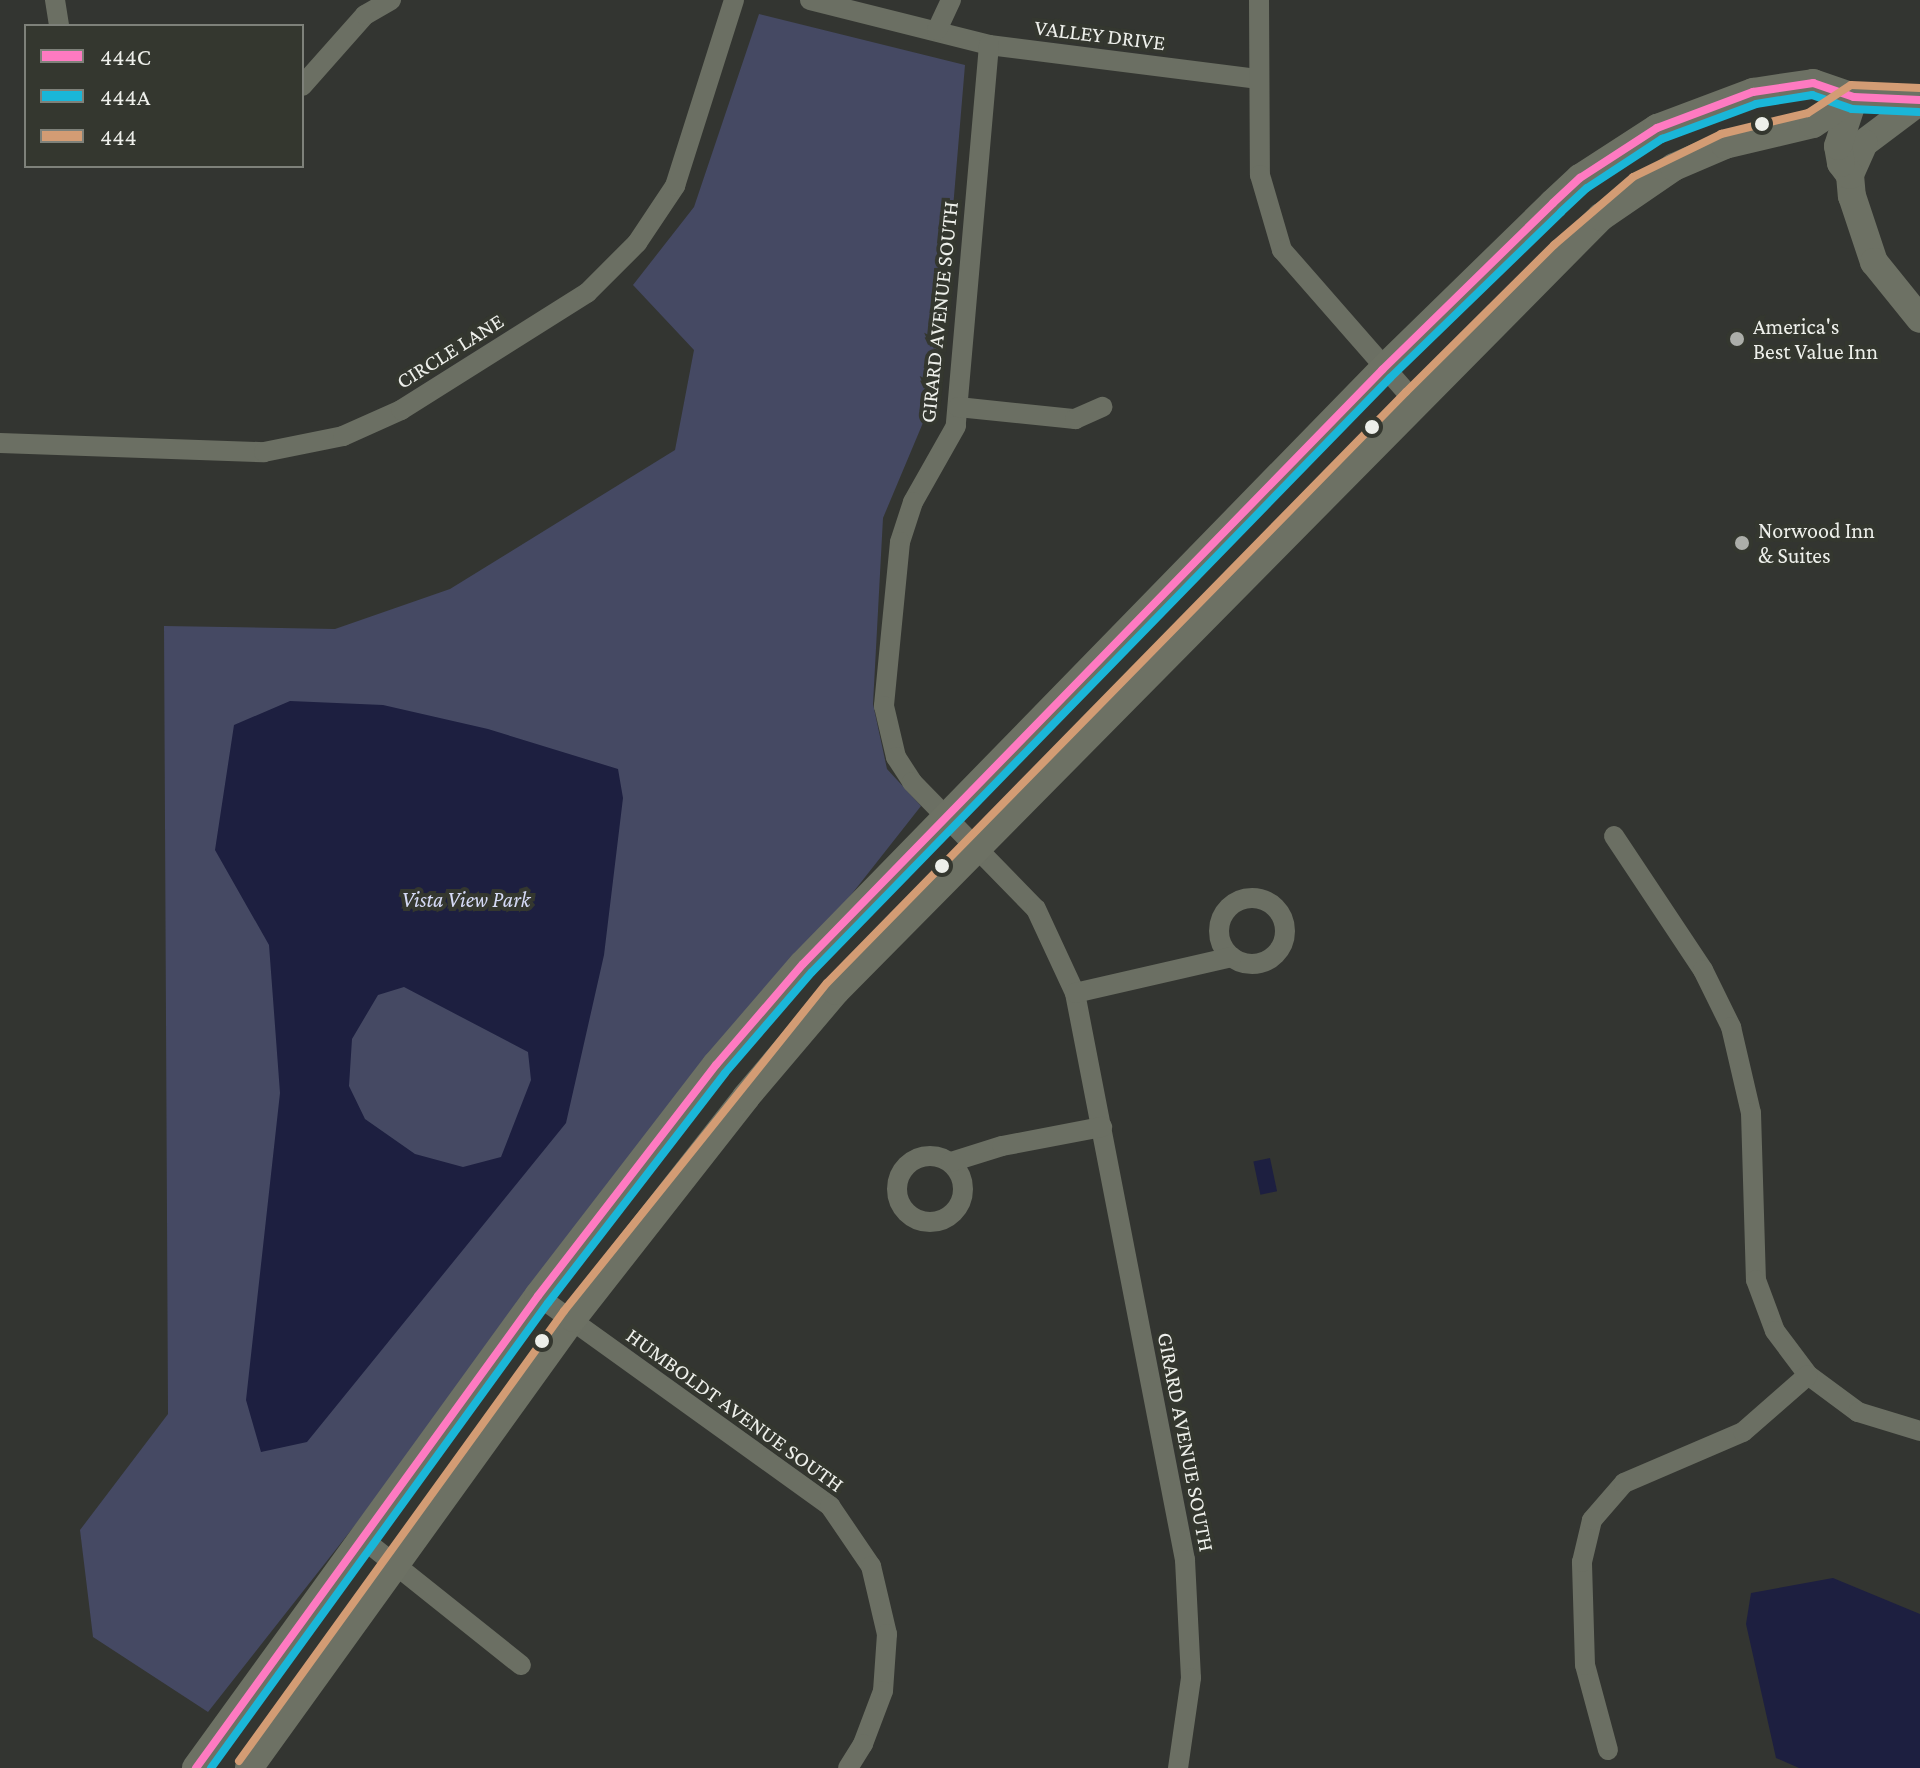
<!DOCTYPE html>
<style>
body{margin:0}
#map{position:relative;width:1920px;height:1768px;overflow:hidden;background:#333531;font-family:"Crimson Pro",serif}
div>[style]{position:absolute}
.green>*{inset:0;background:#454963}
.water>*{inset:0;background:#1d1f40;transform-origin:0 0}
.street>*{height:20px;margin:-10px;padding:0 10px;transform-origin:10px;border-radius:10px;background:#6b6f63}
.street>.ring{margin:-10px;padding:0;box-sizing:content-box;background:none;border:20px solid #6b6f63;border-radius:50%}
.secondary>*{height:28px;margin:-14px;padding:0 14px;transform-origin:14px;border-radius:14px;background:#6d7164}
.bus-1>*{height:8px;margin:-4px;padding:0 4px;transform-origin:4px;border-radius:4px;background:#fe7ac1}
.bus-2>*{height:8px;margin:-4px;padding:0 4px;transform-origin:4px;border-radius:4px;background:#1ab6d8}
.bus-3>*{height:8px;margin:-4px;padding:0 4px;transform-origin:4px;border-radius:4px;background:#d39c74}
.dots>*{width:22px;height:22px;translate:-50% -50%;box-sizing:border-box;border:4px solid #34372f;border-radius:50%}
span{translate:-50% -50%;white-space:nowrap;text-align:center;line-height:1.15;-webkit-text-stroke:8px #34372f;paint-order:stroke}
.street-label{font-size:22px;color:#edefea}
.poi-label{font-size:22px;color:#edefea}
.left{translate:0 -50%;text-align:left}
.park-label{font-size:22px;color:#d5daf6;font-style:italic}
.legend{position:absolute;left:24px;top:24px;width:280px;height:144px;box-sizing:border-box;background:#34372f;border:2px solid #7e817a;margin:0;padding:10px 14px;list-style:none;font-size:24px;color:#edefea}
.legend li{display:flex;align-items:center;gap:16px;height:40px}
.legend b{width:40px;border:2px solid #7e817a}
</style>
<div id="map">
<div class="green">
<i style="clip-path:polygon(759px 14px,965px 65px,938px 387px,883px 518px,873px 704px,887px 769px,921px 806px,208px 1712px,93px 1637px,80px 1530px,168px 1414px,164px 626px,335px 629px,450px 589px,675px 450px,694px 350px,633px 285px,694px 207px)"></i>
</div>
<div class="water">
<i style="clip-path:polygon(evenodd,290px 701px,383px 705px,488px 729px,618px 769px,623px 798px,604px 955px,566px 1123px,307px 1442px,261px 1452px,246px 1400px,280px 1093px,269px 945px,215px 850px,234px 725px,290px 701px,404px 987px,528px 1052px,531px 1080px,501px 1157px,463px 1167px,415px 1154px,365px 1119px,349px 1086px,352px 1039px,378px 995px,404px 987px)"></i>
<i style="left:1270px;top:1158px;width:34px;height:17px;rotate:78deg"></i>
<i style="clip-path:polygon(1833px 1578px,1920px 1614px,1920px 1768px,1799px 1768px,1776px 1758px,1746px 1624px,1751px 1593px)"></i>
</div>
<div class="street">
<i style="left:55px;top:0;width:26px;rotate:81deg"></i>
<i style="left:810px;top:0;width:185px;rotate:14.1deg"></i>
<i style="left:989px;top:45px;width:272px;rotate:7.2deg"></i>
<i style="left:1259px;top:0;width:175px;rotate:89.7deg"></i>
<i style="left:1260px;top:175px;width:78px;rotate:73.7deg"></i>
<i style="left:1282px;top:250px;width:201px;rotate:48.8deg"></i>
<i style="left:937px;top:30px;width:33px;rotate:-65deg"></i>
<i style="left:989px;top:45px;width:382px;rotate:95deg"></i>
<i style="left:956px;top:426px;width:87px;rotate:119.5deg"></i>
<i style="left:913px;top:502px;width:42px;rotate:108deg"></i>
<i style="left:900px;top:542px;width:165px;rotate:95.6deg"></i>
<i style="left:884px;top:706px;width:52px;rotate:76.8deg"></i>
<i style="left:896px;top:757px;width:30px;rotate:57deg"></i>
<i style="left:912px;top:782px;width:177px;rotate:45.7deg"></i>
<i style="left:1036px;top:909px;width:93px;rotate:65.1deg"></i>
<i style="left:1075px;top:993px;width:578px;rotate:79.02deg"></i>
<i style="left:1185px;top:1560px;width:118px;rotate:87.1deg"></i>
<i style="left:1191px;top:1678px;width:91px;rotate:98.2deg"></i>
<i style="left:302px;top:86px;width:95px;rotate:-48.4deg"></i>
<i style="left:365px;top:15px;width:30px;rotate:-30deg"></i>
<i style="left:958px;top:407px;width:118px;rotate:5.9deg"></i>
<i style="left:1075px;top:419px;width:30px;rotate:-24deg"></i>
<i style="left:0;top:443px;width:264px;rotate:2deg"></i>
<i style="left:264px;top:452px;width:81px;rotate:-11.4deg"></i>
<i style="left:343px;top:436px;width:64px;rotate:-24.1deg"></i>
<i style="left:401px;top:410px;width:220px;rotate:-32.2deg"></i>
<i style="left:587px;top:293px;width:71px;rotate:-45deg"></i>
<i style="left:637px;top:243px;width:69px;rotate:-56.3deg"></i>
<i style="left:675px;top:186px;width:195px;rotate:-72.4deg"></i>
<i style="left:1614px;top:836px;width:161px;rotate:56.4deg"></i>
<i style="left:1703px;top:970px;width:64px;rotate:63.8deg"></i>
<i style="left:1731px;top:1027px;width:88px;rotate:76.9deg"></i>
<i style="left:1751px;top:1113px;width:167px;rotate:88.3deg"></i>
<i style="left:1756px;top:1280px;width:54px;rotate:69.6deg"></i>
<i style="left:1775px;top:1331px;width:55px;rotate:53.1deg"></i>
<i style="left:1808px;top:1375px;width:62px;rotate:36.5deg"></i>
<i style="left:1858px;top:1412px;width:65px;rotate:17deg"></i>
<i class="ring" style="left:1219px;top:898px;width:46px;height:46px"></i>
<i style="left:1075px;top:993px;width:161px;rotate:-12.9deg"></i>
<i class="ring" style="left:897px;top:1156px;width:46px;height:46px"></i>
<i style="left:951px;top:1162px;width:53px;rotate:-17.4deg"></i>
<i style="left:1002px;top:1146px;width:102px;rotate:-10.8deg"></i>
<i style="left:538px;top:1296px;width:360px;rotate:35.7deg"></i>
<i style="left:830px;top:1506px;width:73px;rotate:55.7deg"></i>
<i style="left:871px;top:1566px;width:70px;rotate:76.8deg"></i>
<i style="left:887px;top:1634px;width:57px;rotate:94deg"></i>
<i style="left:883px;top:1691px;width:57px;rotate:110.7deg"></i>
<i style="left:863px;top:1744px;width:28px;rotate:122deg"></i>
<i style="left:363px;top:1539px;width:202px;rotate:38.6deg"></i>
<i style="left:1608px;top:1750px;width:88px;rotate:-105.1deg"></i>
<i style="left:1585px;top:1665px;width:103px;rotate:-91.7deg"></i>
<i style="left:1582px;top:1562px;width:43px;rotate:-76.6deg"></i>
<i style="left:1592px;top:1520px;width:49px;rotate:-49.1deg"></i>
<i style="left:1624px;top:1483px;width:129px;rotate:-23.2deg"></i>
<i style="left:1743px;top:1432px;width:86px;rotate:-41.2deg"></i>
</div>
<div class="secondary">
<i style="left:1920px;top:101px;width:70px;rotate:143.1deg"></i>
<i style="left:1864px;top:143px;width:35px;rotate:114deg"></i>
<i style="left:1850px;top:175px;width:21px;rotate:85deg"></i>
<i style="left:1852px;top:196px;width:70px;rotate:71.6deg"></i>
<i style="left:1874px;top:262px;width:73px;rotate:51.1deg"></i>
<i style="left:1850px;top:175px;width:15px;rotate:-127deg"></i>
<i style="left:1841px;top:163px;width:17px;rotate:-100deg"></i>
<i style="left:1838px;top:146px;width:52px;rotate:-71.9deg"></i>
<i style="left:196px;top:1768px;width:583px;rotate:-54.07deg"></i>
<i style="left:538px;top:1296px;width:292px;rotate:-52.4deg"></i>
<i style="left:716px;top:1065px;width:133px;rotate:-49.3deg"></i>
<i style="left:803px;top:964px;width:830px;rotate:-45.73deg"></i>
<i style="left:1382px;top:370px;width:239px;rotate:-44.3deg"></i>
<i style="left:1553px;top:203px;width:37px;rotate:-43deg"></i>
<i style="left:1580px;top:178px;width:92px;rotate:-33deg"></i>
<i style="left:1657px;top:128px;width:103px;rotate:-20.6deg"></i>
<i style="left:1753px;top:92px;width:61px;rotate:-8.5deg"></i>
<i style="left:1813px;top:83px;width:43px;rotate:18.9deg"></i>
<i style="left:1854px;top:97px;width:66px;rotate:2.6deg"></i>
<i style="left:249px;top:1768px;width:555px;rotate:-54.25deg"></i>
<i style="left:573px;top:1318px;width:281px;rotate:-51.9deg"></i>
<i style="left:746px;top:1097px;width:139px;rotate:-49.7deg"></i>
<i style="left:836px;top:991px;width:1088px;rotate:-45.34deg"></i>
<i style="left:1601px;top:217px;width:88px;rotate:-34.4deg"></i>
<i style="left:1674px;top:167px;width:56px;rotate:-23.3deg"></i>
<i style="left:1725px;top:145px;width:90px;rotate:-13.4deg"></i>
<i style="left:1813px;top:124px;width:49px;rotate:-33.4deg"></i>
</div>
<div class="bus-1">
<i style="left:196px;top:1768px;width:583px;rotate:-54.07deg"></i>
<i style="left:538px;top:1296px;width:292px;rotate:-52.4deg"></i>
<i style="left:716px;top:1065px;width:133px;rotate:-49.3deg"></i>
<i style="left:803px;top:964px;width:830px;rotate:-45.73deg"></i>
<i style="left:1382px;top:370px;width:239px;rotate:-44.3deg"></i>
<i style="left:1553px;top:203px;width:37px;rotate:-43deg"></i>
<i style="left:1580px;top:178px;width:92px;rotate:-33deg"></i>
<i style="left:1657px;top:128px;width:103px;rotate:-20.6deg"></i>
<i style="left:1753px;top:92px;width:61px;rotate:-8.5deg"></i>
<i style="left:1813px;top:83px;width:43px;rotate:18.9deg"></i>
<i style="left:1854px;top:97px;width:66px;rotate:2.6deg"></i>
</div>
<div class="bus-2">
<i style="left:211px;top:1768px;width:574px;rotate:-54.07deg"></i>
<i style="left:548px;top:1303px;width:290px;rotate:-52.4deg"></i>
<i style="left:725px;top:1073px;width:133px;rotate:-49.3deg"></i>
<i style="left:812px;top:972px;width:829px;rotate:-45.78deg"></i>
<i style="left:1390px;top:378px;width:238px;rotate:-44.1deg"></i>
<i style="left:1561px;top:212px;width:35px;rotate:-43deg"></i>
<i style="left:1587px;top:188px;width:90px;rotate:-33.2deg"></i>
<i style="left:1662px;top:139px;width:100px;rotate:-20.4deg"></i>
<i style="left:1756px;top:104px;width:57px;rotate:-9.1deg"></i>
<i style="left:1812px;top:95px;width:42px;rotate:19.3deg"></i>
<i style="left:1852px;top:109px;width:67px;rotate:2.6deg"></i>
</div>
<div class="bus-3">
<i style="left:239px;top:1761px;width:555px;rotate:-54.16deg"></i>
<i style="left:564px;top:1311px;width:420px;rotate:-51.3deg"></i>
<i style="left:827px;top:983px;width:827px;rotate:-45.59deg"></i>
<i style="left:1406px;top:392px;width:209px;rotate:-44.8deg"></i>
<i style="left:1554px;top:245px;width:104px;rotate:-40.7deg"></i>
<i style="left:1633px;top:177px;width:98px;rotate:-26deg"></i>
<i style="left:1721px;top:134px;width:89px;rotate:-13.6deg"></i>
<i style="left:1808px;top:113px;width:51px;rotate:-33.1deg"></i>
<i style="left:1851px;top:85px;width:69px;rotate:2.5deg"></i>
</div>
<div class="dots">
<i style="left:1762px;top:124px;background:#edefea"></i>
<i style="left:1737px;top:339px;background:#acaea9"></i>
<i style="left:1372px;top:427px;background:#edefea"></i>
<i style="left:1742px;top:543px;background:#acaea9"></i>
<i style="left:942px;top:866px;background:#edefea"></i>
<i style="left:542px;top:1341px;background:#edefea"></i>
</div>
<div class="street-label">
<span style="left:1100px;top:35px;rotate:7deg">VALLEY DRIVE</span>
<span style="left:939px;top:312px;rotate:-84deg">GIRARD AVENUE SOUTH</span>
<span style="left:450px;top:351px;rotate:-32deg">CIRCLE LANE</span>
<span style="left:735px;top:1410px;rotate:36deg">HUMBOLDT AVENUE SOUTH</span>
<span style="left:1186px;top:1442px;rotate:79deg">GIRARD AVENUE SOUTH</span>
</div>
<div class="poi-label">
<span class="left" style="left:1753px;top:339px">America's<br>Best Value Inn</span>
<span class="left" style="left:1758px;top:543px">Norwood Inn<br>&amp; Suites</span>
</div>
<div class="park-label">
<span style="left:466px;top:900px">Vista View Park</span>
</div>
<ul class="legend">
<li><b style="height:10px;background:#fe7ac1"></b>444C</li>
<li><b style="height:10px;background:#1ab6d8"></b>444A</li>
<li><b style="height:10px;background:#d39c74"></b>444</li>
</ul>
</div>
